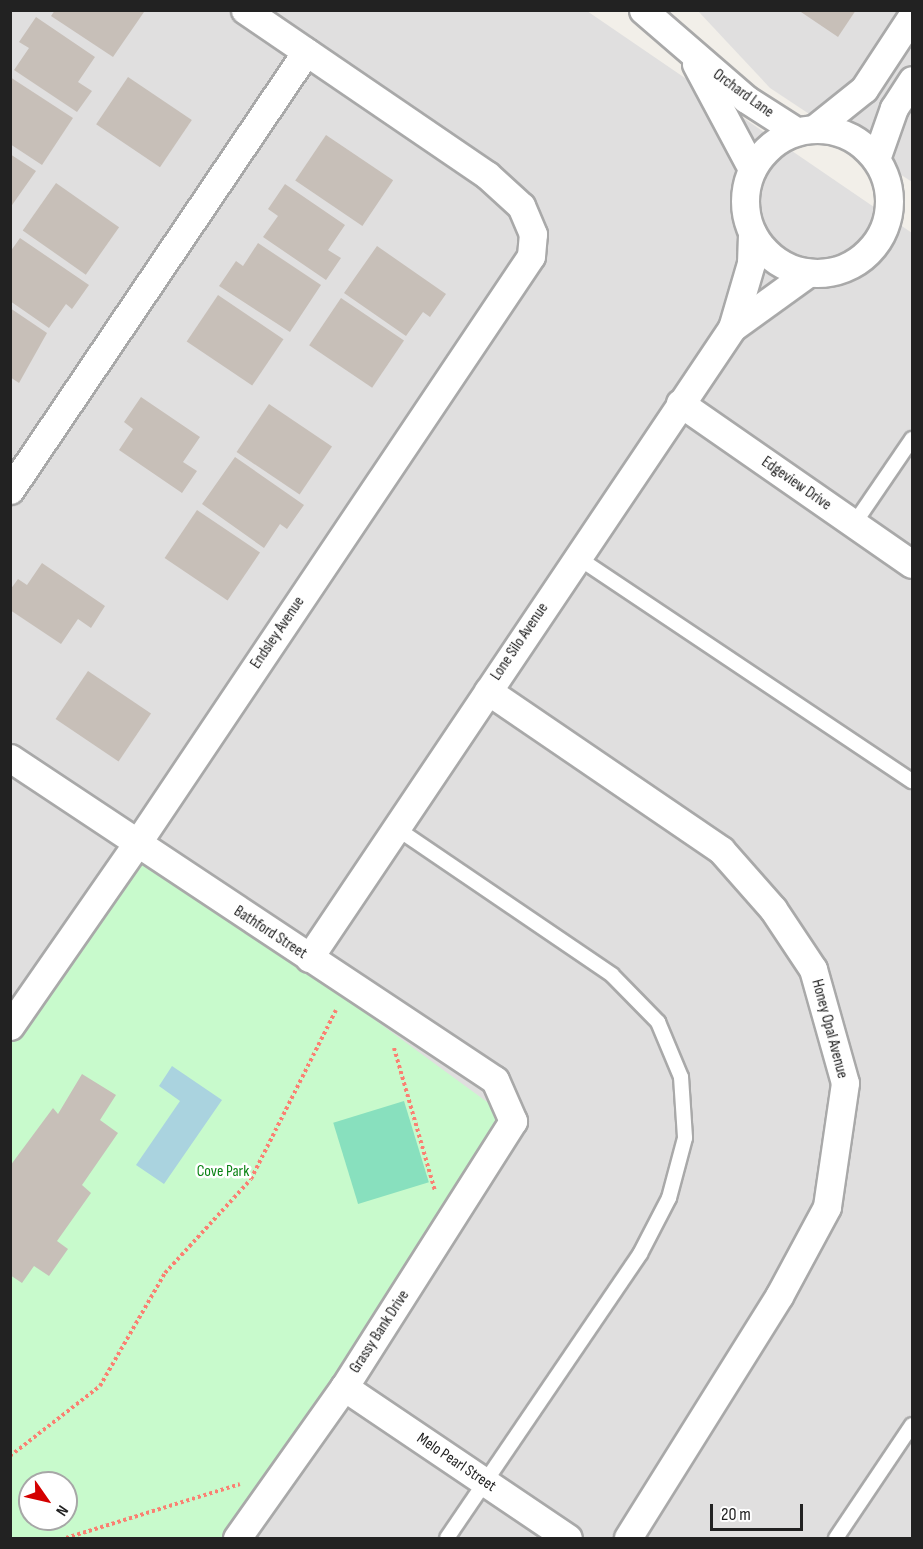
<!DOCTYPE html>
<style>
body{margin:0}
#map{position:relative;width:923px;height:1549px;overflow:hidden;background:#f2efe9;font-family:"Sofia Sans Condensed",sans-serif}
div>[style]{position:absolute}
.residential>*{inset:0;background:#e0dfdf}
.park>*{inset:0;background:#c8facc}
.pitch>*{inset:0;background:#88e0be;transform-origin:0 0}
.water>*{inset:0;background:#aad3df}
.building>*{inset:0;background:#c7bfb8;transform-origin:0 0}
.path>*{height:4px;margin-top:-2px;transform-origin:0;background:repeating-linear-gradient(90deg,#fa8072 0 3px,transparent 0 6px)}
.roads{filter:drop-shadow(2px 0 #a9a9a9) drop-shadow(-2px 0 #a9a9a9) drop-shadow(0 2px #a9a9a9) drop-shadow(0 -2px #a9a9a9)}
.service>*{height:14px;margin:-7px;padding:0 7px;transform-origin:7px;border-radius:7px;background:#fff}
.minor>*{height:27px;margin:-13.5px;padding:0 13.5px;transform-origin:13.5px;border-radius:13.5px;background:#fff}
.minor>.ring{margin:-13.5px;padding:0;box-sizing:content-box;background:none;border:27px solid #fff;border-radius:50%}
span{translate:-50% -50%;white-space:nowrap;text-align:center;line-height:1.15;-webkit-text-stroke:5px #fff;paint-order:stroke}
.street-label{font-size:16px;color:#222}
.park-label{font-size:16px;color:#0c8416}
.frame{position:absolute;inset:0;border:12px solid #222;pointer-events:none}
.north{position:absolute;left:18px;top:1471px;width:60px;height:60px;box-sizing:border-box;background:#fff;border:2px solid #a7a7a7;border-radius:50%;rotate:124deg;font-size:16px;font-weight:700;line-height:24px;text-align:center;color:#222}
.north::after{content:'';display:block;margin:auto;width:21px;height:27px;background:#d40000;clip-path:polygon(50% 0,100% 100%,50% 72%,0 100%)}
.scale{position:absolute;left:710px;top:1504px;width:93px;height:27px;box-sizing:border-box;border:3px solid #222;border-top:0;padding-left:8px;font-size:18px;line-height:21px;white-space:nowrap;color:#222;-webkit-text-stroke:4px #fff;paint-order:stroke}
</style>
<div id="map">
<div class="residential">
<i style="clip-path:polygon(evenodd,11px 11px,587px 11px,912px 233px,912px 1538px,11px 1538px,11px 11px,30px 1483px,66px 1483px,66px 1519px,30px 1519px,30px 1483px)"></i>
<i style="clip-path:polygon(698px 11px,912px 11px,912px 182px,770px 88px)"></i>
</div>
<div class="park">
<i style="clip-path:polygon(evenodd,136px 845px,513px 1121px,236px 1538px,11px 1538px,11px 1032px,136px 845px,30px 1483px,66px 1483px,66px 1519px,30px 1519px,30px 1483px)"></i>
</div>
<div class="pitch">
<i style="left:404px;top:1101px;width:85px;height:74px;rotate:73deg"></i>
</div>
<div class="water">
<i style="clip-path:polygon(172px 1066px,222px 1100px,164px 1184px,136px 1165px,180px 1101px,159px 1086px)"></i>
</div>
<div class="building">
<i style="clip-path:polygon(55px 10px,142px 10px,144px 12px,113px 57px,51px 16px)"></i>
<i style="clip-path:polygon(798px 10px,856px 10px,838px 37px)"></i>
<i style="clip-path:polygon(36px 17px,95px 57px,78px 82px,92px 91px,77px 112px,14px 70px,29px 48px,19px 42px)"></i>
<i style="clip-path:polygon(10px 77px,73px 118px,42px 165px,10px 144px)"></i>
<i style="left:128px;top:77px;width:77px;height:57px;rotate:34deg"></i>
<i style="left:326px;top:135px;width:81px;height:55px;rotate:34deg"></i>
<i style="clip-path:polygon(10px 154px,36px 171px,10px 208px)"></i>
<i style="left:56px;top:183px;width:77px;height:58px;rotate:35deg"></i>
<i style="clip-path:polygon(285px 184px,345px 225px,328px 250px,341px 258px,326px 280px,263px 237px,278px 216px,268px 209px)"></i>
<i style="clip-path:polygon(20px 238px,89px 285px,72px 309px,66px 304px,49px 328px,10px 301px,10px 252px)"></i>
<i style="clip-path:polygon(258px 243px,321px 285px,290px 332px,219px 286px,236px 261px,243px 266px)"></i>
<i style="clip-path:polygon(377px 246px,446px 294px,430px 317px,423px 312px,406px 336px,344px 293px)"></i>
<i style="left:218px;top:295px;width:79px;height:56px;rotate:34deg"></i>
<i style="left:341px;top:298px;width:76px;height:57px;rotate:34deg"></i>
<i style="clip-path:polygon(10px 308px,47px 333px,19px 383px,10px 377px)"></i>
<i style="clip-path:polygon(141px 397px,200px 437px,183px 462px,197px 471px,182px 493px,119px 450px,133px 429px,124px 422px)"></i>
<i style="left:269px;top:404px;width:76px;height:58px;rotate:34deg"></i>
<i style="clip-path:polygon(235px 457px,304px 505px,287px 529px,280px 524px,264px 548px,202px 504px)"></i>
<i style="left:197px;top:510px;width:76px;height:58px;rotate:34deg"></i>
<i style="clip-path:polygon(42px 563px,105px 606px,91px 628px,78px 619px,61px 644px,10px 610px,10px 590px,18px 579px,27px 585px)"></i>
<i style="left:88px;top:671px;width:76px;height:58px;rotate:34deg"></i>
<i style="clip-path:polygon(82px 1074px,116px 1095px,100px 1120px,118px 1133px,82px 1185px,91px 1193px,57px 1241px,68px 1249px,49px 1276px,34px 1266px,22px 1283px,10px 1275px,10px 1166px,53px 1108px,58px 1114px)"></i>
</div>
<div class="path">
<i style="left:394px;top:1048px;width:149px;rotate:74deg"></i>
<i style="left:10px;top:1456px;width:114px;rotate:-37.9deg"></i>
<i style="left:100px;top:1386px;width:130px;rotate:-60.1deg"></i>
<i style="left:165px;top:1273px;width:127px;rotate:-47.5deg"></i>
<i style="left:251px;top:1179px;width:189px;rotate:-63.3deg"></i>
<i style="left:66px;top:1538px;width:182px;rotate:-17.2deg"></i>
</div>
<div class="roads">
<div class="service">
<i style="left:854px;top:524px;width:103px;rotate:-55.7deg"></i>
<i style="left:577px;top:557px;width:403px;rotate:33.8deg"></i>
<i style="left:396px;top:828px;width:261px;rotate:34.2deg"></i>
<i style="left:612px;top:975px;width:66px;rotate:45.6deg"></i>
<i style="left:658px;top:1022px;width:60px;rotate:67.3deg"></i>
<i style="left:681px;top:1077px;width:61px;rotate:86.2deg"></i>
<i style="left:685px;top:1138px;width:62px;rotate:104.9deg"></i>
<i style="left:669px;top:1198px;width:63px;rotate:117.4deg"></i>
<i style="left:640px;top:1254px;width:343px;rotate:124.2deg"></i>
<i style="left:836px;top:1538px;width:136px;rotate:-56.1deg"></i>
</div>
<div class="minor">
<i style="left:643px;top:10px;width:136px;rotate:40.8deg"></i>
<i style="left:746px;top:99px;width:59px;rotate:32.6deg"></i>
<i style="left:696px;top:64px;width:119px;rotate:61.9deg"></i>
<i style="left:814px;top:129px;width:64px;rotate:-38.7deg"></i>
<i style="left:864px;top:89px;width:87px;rotate:-56.7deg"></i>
<i class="ring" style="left:745px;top:129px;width:117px;height:117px"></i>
<i style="left:876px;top:159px;width:54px;rotate:-70.6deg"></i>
<i style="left:894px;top:108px;width:33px;rotate:-57deg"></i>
<i style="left:732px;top:328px;width:68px;rotate:-73.7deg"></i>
<i style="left:751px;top:263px;width:30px;rotate:-88deg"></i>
<i style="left:680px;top:403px;width:282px;rotate:34.8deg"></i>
<i style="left:10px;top:490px;width:529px;rotate:-55.95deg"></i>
<i style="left:488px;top:691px;width:282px;rotate:34.3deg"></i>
<i style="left:721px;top:850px;width:79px;rotate:48.6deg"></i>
<i style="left:773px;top:909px;width:72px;rotate:56.3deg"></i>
<i style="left:813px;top:969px;width:118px;rotate:74.3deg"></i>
<i style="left:845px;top:1083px;width:125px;rotate:98.3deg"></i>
<i style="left:827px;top:1207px;width:101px;rotate:118.3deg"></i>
<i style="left:779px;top:1296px;width:285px;rotate:122deg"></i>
<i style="left:10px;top:758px;width:582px;rotate:33.58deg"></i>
<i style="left:495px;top:1080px;width:45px;rotate:66.3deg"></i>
<i style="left:513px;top:1121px;width:315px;rotate:122.4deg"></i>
<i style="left:344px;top:1387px;width:185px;rotate:125.3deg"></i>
<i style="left:309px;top:958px;width:759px;rotate:-56.12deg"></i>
<i style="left:732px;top:328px;width:94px;rotate:-35.9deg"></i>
<i style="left:10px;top:1026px;width:221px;rotate:-55.2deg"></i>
<i style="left:136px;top:845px;width:709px;rotate:-56.15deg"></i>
<i style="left:531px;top:256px;width:22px;rotate:-85deg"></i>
<i style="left:533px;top:234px;width:30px;rotate:-113deg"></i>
<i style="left:521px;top:206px;width:46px;rotate:-137.6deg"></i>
<i style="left:487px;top:175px;width:293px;rotate:-145.7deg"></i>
<i style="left:344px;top:1387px;width:270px;rotate:34deg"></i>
</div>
</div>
<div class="street-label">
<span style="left:743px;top:94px;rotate:36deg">Orchard Lane</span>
<span style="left:796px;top:484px;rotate:35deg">Edgeview Drive</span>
<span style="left:278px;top:633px;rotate:-56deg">Endsley Avenue</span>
<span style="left:520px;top:642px;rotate:-56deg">Lone Silo Avenue</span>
<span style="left:270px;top:933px;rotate:33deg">Bathford Street</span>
<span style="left:829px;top:1029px;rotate:75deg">Honey Opal Avenue</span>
<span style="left:380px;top:1332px;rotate:-57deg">Grassy Bank Drive</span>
<span style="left:456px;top:1463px;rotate:34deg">Melo Pearl Street</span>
</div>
<div class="park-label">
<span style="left:223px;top:1172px">Cove Park</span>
</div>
<div class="frame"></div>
<div class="north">N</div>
<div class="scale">20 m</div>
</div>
